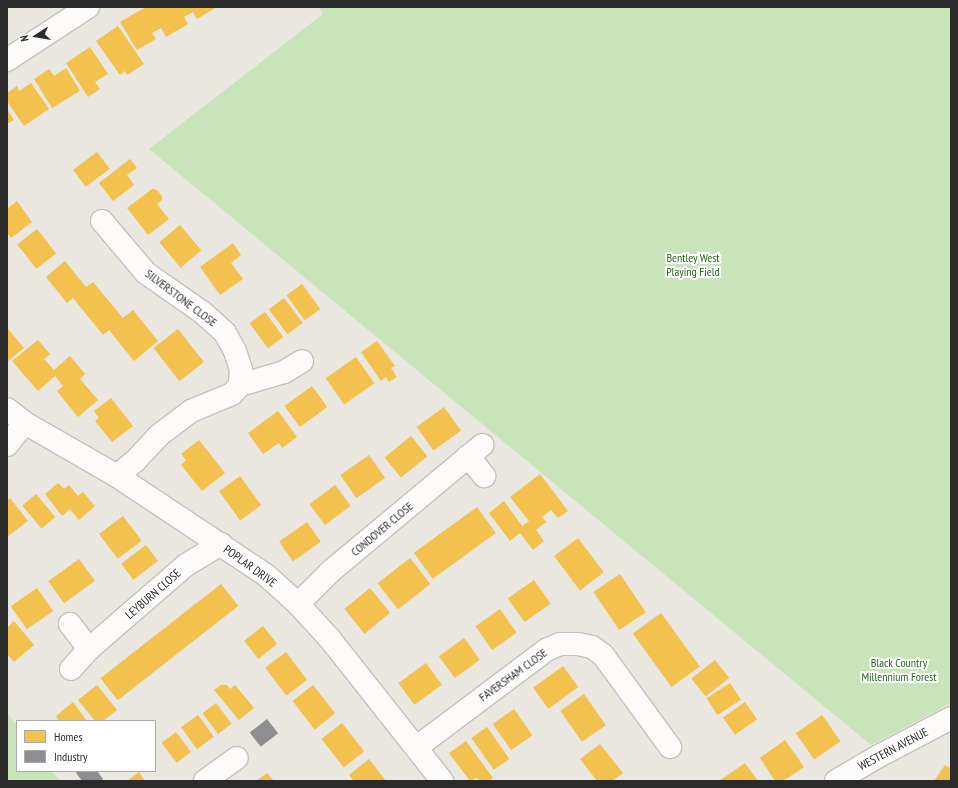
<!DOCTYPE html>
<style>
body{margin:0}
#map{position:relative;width:958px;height:788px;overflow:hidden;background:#eae6e0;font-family:"PT Sans Narrow",sans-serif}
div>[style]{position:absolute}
.green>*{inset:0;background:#c8e5b9}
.homes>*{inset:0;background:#f2c14e;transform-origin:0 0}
.industry>*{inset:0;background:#8d8d92;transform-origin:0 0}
.roads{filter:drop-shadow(1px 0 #c3c2c1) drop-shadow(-1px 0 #c3c2c1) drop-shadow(0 1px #c3c2c1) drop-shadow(0 -1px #c3c2c1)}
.minor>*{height:22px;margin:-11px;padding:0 11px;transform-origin:11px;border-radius:11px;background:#fcfbfa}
span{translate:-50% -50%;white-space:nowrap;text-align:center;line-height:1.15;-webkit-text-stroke:4px #fff;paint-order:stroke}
.park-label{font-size:12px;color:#236919}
.street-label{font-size:12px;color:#2b2b2b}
.frame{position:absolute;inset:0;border:8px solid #2b2b2b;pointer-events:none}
.legend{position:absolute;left:16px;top:720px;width:140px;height:52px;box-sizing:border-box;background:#fff;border:1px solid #aaa;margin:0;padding:5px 7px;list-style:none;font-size:12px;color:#2b2b2b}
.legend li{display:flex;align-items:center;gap:8px;height:20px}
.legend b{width:20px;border:1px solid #aaa}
.north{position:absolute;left:16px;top:16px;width:40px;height:40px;-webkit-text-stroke:3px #fff;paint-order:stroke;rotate:258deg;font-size:11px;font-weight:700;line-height:16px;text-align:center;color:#2b2b2b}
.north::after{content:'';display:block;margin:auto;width:14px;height:18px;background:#2b2b2b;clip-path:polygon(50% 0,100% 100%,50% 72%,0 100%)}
</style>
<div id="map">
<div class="green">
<i style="clip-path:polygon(319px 7px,951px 7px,951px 703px,871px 745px,149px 149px,323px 14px)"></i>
<i style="clip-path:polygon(7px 713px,17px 726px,17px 771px,52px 771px,60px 781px,7px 781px)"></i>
</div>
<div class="homes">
<i style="clip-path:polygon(146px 7px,217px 7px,197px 19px,193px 12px,184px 17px,188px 24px,166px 37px,161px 28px,152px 33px,156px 39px,137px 50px,120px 22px)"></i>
<i style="clip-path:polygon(118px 26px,144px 64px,127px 75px,125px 71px,120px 75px,96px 41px)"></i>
<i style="clip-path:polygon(90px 47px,108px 74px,95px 82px,100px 89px,88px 97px,66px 63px)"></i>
<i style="clip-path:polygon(66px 68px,80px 91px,52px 108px,34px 79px,49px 69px,54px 76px)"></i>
<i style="clip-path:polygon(31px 83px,49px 109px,24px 126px,7px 101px,7px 93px,17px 86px,19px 91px)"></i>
<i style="clip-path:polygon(7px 109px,14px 120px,7px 124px)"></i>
<i style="left:97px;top:152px;width:21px;height:30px;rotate:53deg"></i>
<i style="clip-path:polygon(130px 159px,137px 168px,127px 175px,134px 185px,113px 201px,99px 183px)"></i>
<i style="clip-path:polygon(152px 189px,157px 190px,162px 196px,162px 200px,157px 204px,169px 219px,148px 235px,127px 208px)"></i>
<i style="clip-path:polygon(17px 201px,32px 222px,11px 238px,7px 232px,7px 209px)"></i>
<i style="left:180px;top:225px;width:33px;height:27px;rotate:50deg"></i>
<i style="left:37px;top:229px;width:31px;height:25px;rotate:52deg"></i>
<i style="clip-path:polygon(233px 243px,241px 255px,231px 263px,243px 279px,220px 295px,200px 267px)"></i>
<i style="clip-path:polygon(65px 261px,86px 287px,93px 282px,123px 318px,133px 310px,158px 341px,134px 361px,109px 330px,103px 335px,73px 298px,67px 303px,46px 277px)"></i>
<i style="left:302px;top:284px;width:31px;height:19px;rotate:54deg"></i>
<i style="left:284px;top:298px;width:31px;height:19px;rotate:53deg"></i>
<i style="left:265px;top:312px;width:31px;height:19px;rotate:54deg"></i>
<i style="clip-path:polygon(7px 328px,24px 348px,7px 362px)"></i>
<i style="left:178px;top:329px;width:42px;height:31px;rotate:52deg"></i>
<i style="clip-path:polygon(38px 340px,50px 354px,44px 359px,54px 370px,70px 356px,85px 374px,80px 379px,98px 400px,78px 417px,57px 391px,63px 386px,55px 376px,38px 391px,12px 361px)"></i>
<i style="clip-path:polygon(377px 341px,395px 366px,391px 368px,397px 377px,389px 382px,386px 377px,381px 381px,361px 352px)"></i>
<i style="left:356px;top:357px;width:32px;height:37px;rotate:55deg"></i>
<i style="left:312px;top:386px;width:26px;height:34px;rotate:54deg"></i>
<i style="clip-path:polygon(111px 398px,133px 426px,112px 442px,95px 421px,99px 418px,94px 411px)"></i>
<i style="left:444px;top:407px;width:29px;height:34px;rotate:54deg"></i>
<i style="clip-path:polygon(278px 411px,297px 437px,282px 448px,279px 443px,263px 454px,248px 433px)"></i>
<i style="left:411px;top:436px;width:26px;height:34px;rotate:51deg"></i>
<i style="clip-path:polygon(199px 440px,225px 473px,202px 491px,181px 465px,186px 460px,181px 454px)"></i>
<i style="left:369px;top:455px;width:28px;height:35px;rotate:55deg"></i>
<i style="clip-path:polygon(540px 474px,568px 511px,558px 518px,551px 510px,542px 517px,546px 522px,536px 530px,544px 541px,533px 550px,520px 533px,510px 541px,489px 513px,504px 501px,522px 526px,529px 521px,510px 497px)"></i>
<i style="left:240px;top:476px;width:36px;height:26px;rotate:54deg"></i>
<i style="clip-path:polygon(58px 483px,64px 489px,69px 485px,78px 496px,83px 492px,95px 506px,79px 520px,70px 509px,62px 516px,45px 494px)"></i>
<i style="left:335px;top:485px;width:26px;height:32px;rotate:53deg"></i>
<i style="left:36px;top:494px;width:30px;height:18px;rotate:50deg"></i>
<i style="clip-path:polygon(10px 498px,28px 521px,7px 537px,7px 501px)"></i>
<i style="left:477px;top:507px;width:32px;height:78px;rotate:54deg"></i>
<i style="left:123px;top:516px;width:31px;height:30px;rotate:53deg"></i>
<i style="left:307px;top:522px;width:24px;height:34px;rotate:55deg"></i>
<i style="left:578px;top:538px;width:43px;height:30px;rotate:53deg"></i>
<i style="left:146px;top:545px;width:20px;height:31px;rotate:53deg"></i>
<i style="left:410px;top:558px;width:33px;height:41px;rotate:52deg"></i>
<i style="left:79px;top:559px;width:27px;height:38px;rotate:54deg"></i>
<i style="left:620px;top:574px;width:46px;height:32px;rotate:56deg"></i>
<i style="left:534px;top:580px;width:29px;height:32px;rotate:55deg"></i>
<i style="left:221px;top:584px;width:28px;height:153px;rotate:52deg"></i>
<i style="left:37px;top:588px;width:28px;height:32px;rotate:55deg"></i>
<i style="left:370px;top:588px;width:32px;height:33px;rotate:51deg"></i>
<i style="left:500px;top:609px;width:29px;height:30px;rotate:55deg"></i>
<i style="left:661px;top:613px;width:66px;height:35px;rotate:54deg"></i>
<i style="clip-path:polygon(14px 621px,34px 645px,14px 662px,7px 654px,7px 628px)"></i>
<i style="left:263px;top:626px;width:23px;height:24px;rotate:52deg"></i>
<i style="left:464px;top:638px;width:27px;height:31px;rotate:54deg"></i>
<i style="left:286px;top:652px;width:35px;height:26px;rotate:53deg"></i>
<i style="left:715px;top:660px;width:23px;height:30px;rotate:52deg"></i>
<i style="left:426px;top:663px;width:27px;height:34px;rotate:54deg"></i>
<i style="left:563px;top:666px;width:26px;height:37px;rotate:54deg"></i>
<i style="left:730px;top:683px;width:20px;height:28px;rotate:57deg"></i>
<i style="clip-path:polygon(97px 685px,117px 710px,103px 721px,95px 721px,78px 700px)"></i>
<i style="clip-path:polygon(221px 685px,227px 685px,230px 689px,235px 685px,254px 708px,239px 720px,214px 690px)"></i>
<i style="left:313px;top:685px;width:36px;height:26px;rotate:52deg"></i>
<i style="left:584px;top:694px;width:38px;height:29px;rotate:55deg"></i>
<i style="clip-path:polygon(73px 702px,87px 721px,59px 721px,56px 716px)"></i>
<i style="left:745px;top:702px;width:21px;height:27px;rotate:55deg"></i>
<i style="left:216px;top:703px;width:26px;height:17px;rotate:53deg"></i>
<i style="left:514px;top:709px;width:32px;height:26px;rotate:55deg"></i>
<i style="left:198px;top:715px;width:27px;height:21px;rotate:54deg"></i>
<i style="left:822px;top:715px;width:32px;height:32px;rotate:55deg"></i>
<i style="left:342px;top:723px;width:36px;height:26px;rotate:52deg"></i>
<i style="left:487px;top:727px;width:39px;height:19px;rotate:55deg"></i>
<i style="left:176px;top:732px;width:25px;height:18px;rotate:53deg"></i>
<i style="clip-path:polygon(785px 740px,804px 767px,783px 781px,775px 781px,760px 758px)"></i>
<i style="clip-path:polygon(466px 741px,493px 778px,488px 781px,480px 781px,477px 778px,470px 781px,449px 753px)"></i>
<i style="clip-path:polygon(600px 744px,623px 773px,612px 781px,597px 781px,580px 759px)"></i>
<i style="clip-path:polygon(369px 759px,386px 781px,354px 781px,349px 775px)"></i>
<i style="clip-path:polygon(745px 763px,758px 781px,719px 781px)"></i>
<i style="clip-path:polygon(945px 765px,951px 769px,951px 781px,934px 781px)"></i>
<i style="clip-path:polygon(139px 772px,145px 781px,127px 781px)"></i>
<i style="clip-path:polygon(267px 773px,274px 781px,256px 781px)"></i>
</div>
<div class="industry">
<i style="left:267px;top:719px;width:18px;height:22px;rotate:52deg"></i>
<i style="clip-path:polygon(75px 771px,97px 771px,103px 779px,100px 781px,82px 781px)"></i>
</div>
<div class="roads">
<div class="minor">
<i style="left:7px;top:60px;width:97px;rotate:-33.2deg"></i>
<i style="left:102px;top:221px;width:68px;rotate:49.8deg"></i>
<i style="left:146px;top:273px;width:68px;rotate:34.9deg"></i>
<i style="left:202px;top:312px;width:31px;rotate:42deg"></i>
<i style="left:225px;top:333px;width:21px;rotate:61deg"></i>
<i style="left:235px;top:351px;width:19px;rotate:72deg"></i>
<i style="left:241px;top:369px;width:16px;rotate:94deg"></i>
<i style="left:7px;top:409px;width:23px;rotate:38deg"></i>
<i style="left:25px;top:423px;width:106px;rotate:29.9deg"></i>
<i style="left:117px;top:476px;width:179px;rotate:33.6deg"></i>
<i style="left:266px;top:575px;width:43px;rotate:42.2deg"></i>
<i style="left:298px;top:604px;width:47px;rotate:47.6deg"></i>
<i style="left:330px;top:639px;width:181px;rotate:51.7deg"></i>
<i style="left:7px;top:445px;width:28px;rotate:-51deg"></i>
<i style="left:468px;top:456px;width:26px;rotate:51deg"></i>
<i style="left:117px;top:476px;width:23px;rotate:-40deg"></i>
<i style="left:135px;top:461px;width:34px;rotate:-47deg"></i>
<i style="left:158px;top:436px;width:41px;rotate:-37.1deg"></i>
<i style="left:191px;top:411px;width:44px;rotate:-22.5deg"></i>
<i style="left:232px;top:394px;width:12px;rotate:-48deg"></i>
<i style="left:240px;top:385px;width:46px;rotate:-16.5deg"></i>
<i style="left:284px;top:372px;width:21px;rotate:-31deg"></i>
<i style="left:298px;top:604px;width:47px;rotate:-45deg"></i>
<i style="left:331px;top:571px;width:197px;rotate:-39.8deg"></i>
<i style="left:70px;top:624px;width:31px;rotate:53deg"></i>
<i style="left:71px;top:669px;width:27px;rotate:-48deg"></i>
<i style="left:89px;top:649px;width:128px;rotate:-40.9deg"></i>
<i style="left:186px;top:565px;width:41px;rotate:-31deg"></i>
<i style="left:417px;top:747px;width:161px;rotate:-36.9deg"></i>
<i style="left:546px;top:650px;width:15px;rotate:-23deg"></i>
<i style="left:560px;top:644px;width:18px"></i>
<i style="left:578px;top:644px;width:14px;rotate:12deg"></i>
<i style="left:592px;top:647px;width:14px;rotate:36deg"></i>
<i style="left:603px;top:655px;width:114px;rotate:53.9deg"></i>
<i style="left:205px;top:781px;width:39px;rotate:-36deg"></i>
<i style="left:836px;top:781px;width:50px;rotate:-30.2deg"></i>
<i style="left:879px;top:756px;width:81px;rotate:-27.8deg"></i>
</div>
</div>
<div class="park-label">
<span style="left:693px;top:265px">Bentley West<br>Playing Field</span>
<span style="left:899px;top:670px">Black Country<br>Millennium Forest</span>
</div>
<div class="street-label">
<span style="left:181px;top:298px;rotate:37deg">SILVERSTONE CLOSE</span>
<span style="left:382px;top:529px;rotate:-40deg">CONDOVER CLOSE</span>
<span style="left:250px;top:566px;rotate:36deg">POPLAR DRIVE</span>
<span style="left:153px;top:594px;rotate:-41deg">LEYBURN CLOSE</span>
<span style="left:513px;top:675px;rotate:-36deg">FAVERSHAM CLOSE</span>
<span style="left:893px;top:749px;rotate:-28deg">WESTERN AVENUE</span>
</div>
<div class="frame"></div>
<ul class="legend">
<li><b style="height:11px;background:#f2c14e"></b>Homes</li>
<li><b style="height:11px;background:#8d8d92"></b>Industry</li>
</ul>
<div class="north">N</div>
</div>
